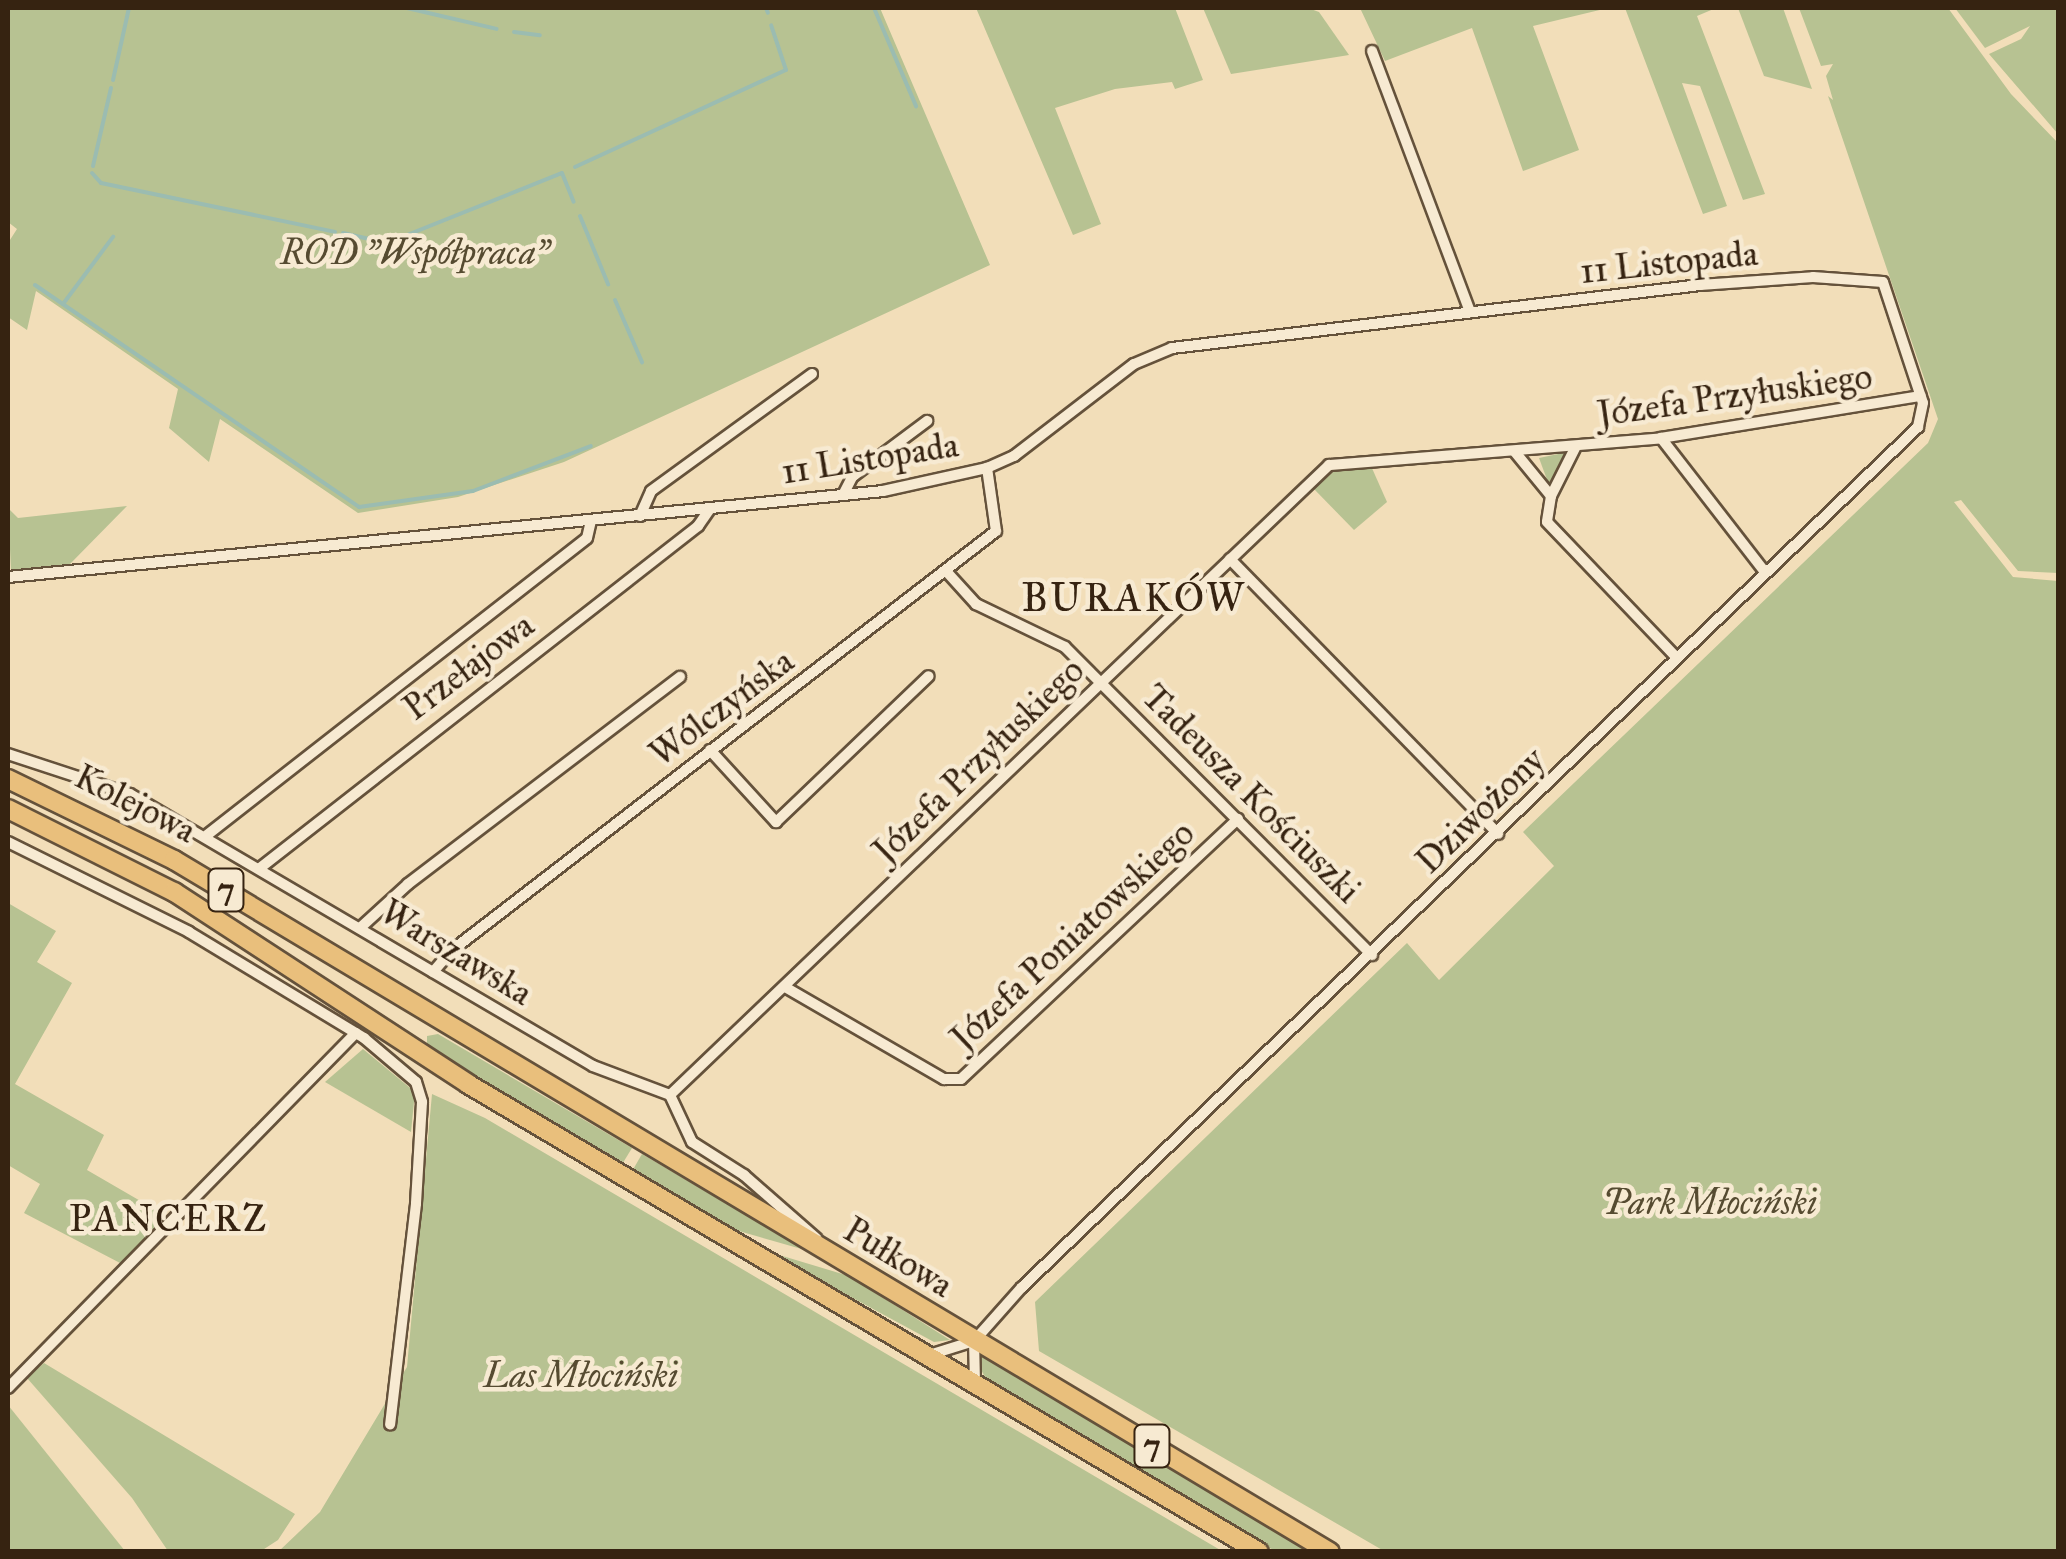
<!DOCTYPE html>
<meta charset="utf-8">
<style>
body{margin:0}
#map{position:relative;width:2066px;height:1559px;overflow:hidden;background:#f2deb9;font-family:"IM FELL Great Primer",serif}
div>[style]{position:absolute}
.green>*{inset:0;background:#b7c292}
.stream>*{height:4px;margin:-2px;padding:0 2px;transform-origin:2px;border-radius:2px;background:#9bbcb1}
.roads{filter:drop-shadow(2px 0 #65523b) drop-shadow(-2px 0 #65523b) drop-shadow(0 2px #65523b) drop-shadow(0 -2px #65523b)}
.minor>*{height:10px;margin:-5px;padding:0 5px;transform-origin:5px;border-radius:5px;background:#f7ead2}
.trunk>*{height:18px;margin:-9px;padding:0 9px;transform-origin:9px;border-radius:9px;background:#e9bf7c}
span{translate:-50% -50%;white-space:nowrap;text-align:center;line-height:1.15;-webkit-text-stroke:9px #f7ead2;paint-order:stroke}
.shield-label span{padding:2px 8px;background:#f7ead2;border:2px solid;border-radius:8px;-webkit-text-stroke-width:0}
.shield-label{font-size:32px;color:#362311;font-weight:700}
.park-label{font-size:35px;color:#564b31;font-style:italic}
.street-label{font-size:35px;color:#362311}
.neighbourhood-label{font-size:38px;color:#362311;letter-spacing:2.5px}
.quarter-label{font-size:40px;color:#362311;letter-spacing:2.5px}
.frame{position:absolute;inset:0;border:10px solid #362311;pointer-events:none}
</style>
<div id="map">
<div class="green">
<i style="clip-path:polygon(8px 8px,880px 8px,990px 265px,564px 462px,458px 497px,358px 513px,220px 419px,209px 462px,169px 428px,178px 389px,36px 291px,27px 330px,8px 317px,8px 243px,17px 229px,8px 222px)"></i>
<i style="clip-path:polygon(976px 8px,1175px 8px,1203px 80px,1175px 89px,1172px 82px,1115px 89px,1055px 108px,1101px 224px,1073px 235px)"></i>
<i style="clip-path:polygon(1203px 8px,1308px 8px,1319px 12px,1349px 55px,1231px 74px)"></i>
<i style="clip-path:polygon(1360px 8px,1608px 8px,1533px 26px,1579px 150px,1523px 171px,1472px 28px,1385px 61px)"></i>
<i style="clip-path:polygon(1625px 8px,1716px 8px,1697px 16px,1765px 194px,1743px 200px,1700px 86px,1682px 83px,1727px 206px,1703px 214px)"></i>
<i style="clip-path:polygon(1738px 8px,1783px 8px,1812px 89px,1764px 76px)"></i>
<i style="clip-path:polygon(1799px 8px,1948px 8px,2011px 94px,2058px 143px,2058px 573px,2018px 571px,1961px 500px,1954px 502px,2013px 577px,2058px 581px,2058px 1551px,1384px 1551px,1039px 1351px,1035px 1302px,1407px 943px,1439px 980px,1554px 866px,1523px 832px,1928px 443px,1938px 419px,1828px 96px,1833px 100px,1826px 76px,1833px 64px,1821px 66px)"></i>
<i style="clip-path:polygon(1955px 8px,2058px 8px,2058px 134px,1989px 54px,2021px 39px,2030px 26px,1985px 48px)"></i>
<i style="clip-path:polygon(1568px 452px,1552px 485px,1549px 485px,1539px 458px)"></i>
<i style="clip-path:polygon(1371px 466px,1387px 502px,1354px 530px,1314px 489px,1336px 469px)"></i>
<i style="clip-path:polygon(127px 506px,70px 564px,11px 570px,8px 508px,18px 518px)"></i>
<i style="clip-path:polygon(8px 903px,56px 931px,37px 962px,72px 983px,15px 1084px,104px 1135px,87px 1170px,168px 1217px,122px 1264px,24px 1213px,40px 1184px,8px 1165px)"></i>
<i style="clip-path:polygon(438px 1034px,632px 1148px,621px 1166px,456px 1068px,427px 1047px,427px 1036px)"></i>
<i style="clip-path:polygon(363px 1049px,415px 1092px,411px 1132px,325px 1082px)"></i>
<i style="clip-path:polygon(432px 1094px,485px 1118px,1222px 1551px,278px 1552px,320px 1512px,407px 1367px)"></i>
<i style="clip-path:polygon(642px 1154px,805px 1250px,725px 1227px,631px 1173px)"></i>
<i style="clip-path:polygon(766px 1251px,849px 1276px,950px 1340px,934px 1342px)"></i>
<i style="clip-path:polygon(981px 1354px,1315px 1551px,1275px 1551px,987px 1381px,975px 1358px)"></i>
<i style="clip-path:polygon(44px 1363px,295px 1514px,278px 1540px,261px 1551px,168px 1551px,132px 1498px,27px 1378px)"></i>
<i style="clip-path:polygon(8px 1405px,125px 1551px,8px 1551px)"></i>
</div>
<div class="stream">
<i style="left:407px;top:8px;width:92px;rotate:13.1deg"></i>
<i style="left:766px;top:8px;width:5px;rotate:68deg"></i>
<i style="left:874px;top:8px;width:107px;rotate:66.8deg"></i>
<i style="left:514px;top:32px;width:26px;rotate:7deg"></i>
<i style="left:113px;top:80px;width:74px;rotate:-77.5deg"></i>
<i style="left:93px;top:166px;width:80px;rotate:-77deg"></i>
<i style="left:575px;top:167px;width:232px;rotate:-24.7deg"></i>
<i style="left:786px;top:70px;width:47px;rotate:-108.4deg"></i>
<i style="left:92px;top:173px;width:13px;rotate:48deg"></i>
<i style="left:101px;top:183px;width:239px;rotate:11.8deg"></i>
<i style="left:580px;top:216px;width:74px;rotate:67.6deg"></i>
<i style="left:343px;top:233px;width:45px;rotate:12.8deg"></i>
<i style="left:387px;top:243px;width:188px;rotate:-21.8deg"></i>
<i style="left:562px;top:173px;width:31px;rotate:68deg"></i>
<i style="left:35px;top:285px;width:393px;rotate:34.4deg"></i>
<i style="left:359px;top:507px;width:115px;rotate:-8deg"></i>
<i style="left:473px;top:491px;width:126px;rotate:-20.9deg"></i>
<i style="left:615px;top:300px;width:68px;rotate:66.5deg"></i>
<i style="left:63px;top:304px;width:84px;rotate:-53.3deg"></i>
</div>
<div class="roads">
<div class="minor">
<i style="left:1372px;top:51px;width:279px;rotate:69.4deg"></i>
<i style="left:1661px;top:438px;width:168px;rotate:52.2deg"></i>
<i style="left:1515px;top:452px;width:57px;rotate:50.7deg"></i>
<i style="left:1551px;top:496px;width:26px;rotate:99deg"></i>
<i style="left:1547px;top:522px;width:188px;rotate:46.3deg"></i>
<i style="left:844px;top:493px;width:18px;rotate:-63deg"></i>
<i style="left:852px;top:477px;width:94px;rotate:-36.7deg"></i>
<i style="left:1551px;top:496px;width:56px;rotate:-63.4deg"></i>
<i style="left:640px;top:516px;width:27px;rotate:-66deg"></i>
<i style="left:651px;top:491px;width:199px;rotate:-36deg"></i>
<i style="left:1230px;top:559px;width:384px;rotate:45.7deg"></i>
<i style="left:946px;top:571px;width:45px;rotate:47.7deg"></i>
<i style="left:976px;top:604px;width:99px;rotate:25.8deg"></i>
<i style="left:1065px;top:647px;width:435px;rotate:45.1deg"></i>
<i style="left:8px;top:577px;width:879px;rotate:-5.61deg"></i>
<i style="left:883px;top:491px;width:107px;rotate:-12.5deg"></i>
<i style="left:987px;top:468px;width:30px;rotate:-24deg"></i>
<i style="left:1014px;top:456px;width:151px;rotate:-37.5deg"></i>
<i style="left:1134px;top:364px;width:41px;rotate:-22.8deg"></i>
<i style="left:1172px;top:348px;width:532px;rotate:-6.8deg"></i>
<i style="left:1700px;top:285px;width:113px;rotate:-4deg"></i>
<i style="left:1813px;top:277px;width:70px;rotate:4.1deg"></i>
<i style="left:1883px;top:282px;width:127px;rotate:71.7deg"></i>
<i style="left:1923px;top:403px;width:25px;rotate:102deg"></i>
<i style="left:1918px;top:427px;width:1242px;rotate:136.17deg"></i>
<i style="left:1022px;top:1287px;width:72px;rotate:131.6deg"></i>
<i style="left:974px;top:1341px;width:47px;rotate:162.7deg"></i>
<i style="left:710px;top:750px;width:98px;rotate:47.5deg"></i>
<i style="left:776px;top:822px;width:211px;rotate:-43.7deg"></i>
<i style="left:8px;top:754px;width:128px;rotate:18.2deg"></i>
<i style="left:130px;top:794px;width:537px;rotate:30.43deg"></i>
<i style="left:593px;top:1066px;width:82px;rotate:20.6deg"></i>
<i style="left:207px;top:835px;width:482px;rotate:-38deg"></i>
<i style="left:587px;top:538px;width:17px;rotate:-77deg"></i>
<i style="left:8px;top:842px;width:202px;rotate:26.4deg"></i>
<i style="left:189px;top:932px;width:205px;rotate:31.2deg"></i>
<i style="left:364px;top:1038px;width:68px;rotate:40.2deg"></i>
<i style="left:416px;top:1082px;width:21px;rotate:73deg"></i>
<i style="left:422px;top:1102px;width:102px;rotate:93.4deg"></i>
<i style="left:416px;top:1204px;width:222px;rotate:96.7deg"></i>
<i style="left:260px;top:868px;width:556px;rotate:-37.98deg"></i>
<i style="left:698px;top:526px;width:21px;rotate:-55deg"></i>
<i style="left:360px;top:928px;width:65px;rotate:-42.5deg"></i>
<i style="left:408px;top:884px;width:342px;rotate:-37.3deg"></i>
<i style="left:433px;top:972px;width:28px;rotate:-49deg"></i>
<i style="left:451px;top:951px;width:688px;rotate:-37.62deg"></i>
<i style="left:996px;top:531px;width:64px;rotate:-98.1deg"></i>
<i style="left:785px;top:987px;width:184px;rotate:30.1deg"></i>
<i style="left:944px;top:1079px;width:17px"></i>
<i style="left:961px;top:1079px;width:380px;rotate:-43.2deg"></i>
<i style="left:670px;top:1095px;width:912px;rotate:-43.71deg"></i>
<i style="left:1329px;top:465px;width:333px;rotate:-4.6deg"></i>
<i style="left:1661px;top:438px;width:263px;rotate:-9.2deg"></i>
<i style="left:670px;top:1095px;width:52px;rotate:64.9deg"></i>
<i style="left:692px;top:1142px;width:62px;rotate:32.4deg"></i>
<i style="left:744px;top:1175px;width:96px;rotate:41.2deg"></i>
<i style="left:974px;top:1341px;width:42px;rotate:88.6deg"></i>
<i style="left:8px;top:1388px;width:497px;rotate:-45.6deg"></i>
</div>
<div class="trunk">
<i style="left:8px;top:779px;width:185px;rotate:26deg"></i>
<i style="left:174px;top:860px;width:1347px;rotate:30.91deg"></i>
<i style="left:8px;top:809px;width:186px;rotate:26.6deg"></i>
<i style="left:174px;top:892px;width:351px;rotate:33.1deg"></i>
<i style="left:468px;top:1084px;width:919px;rotate:30.61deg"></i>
</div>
</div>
<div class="shield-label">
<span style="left:226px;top:890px">7</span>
<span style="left:1152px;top:1446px">7</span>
</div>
<div class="park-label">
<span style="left:415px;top:253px">ROD "Współpraca"</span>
<span style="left:1710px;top:1203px">Park Młociński</span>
<span style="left:581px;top:1376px">Las Młociński</span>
</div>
<div class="street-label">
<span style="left:1669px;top:263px;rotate:-6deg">11 Listopada</span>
<span style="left:1735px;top:396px;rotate:-8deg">Józefa Przyłuskiego</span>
<span style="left:870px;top:459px;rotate:-9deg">11 Listopada</span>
<span style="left:469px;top:667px;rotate:-37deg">Przełajowa</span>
<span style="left:722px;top:708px;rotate:-37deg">Wólczyńska</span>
<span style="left:979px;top:761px;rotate:-44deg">Józefa Przyłuskiego</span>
<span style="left:1251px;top:794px;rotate:45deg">Tadeusza Kościuszki</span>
<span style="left:135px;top:804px;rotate:27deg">Kolejowa</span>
<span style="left:1481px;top:811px;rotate:-44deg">Dziwożony</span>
<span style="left:1073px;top:936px;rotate:-43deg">Józefa Poniatowskiego</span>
<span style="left:456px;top:953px;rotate:31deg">Warszawska</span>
<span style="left:898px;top:1258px;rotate:31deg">Pułkowa</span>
</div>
<div class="neighbourhood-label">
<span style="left:169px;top:1219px">PANCERZ</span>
</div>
<div class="quarter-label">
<span style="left:1134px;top:598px">BURAKÓW</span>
</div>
<div class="frame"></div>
</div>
